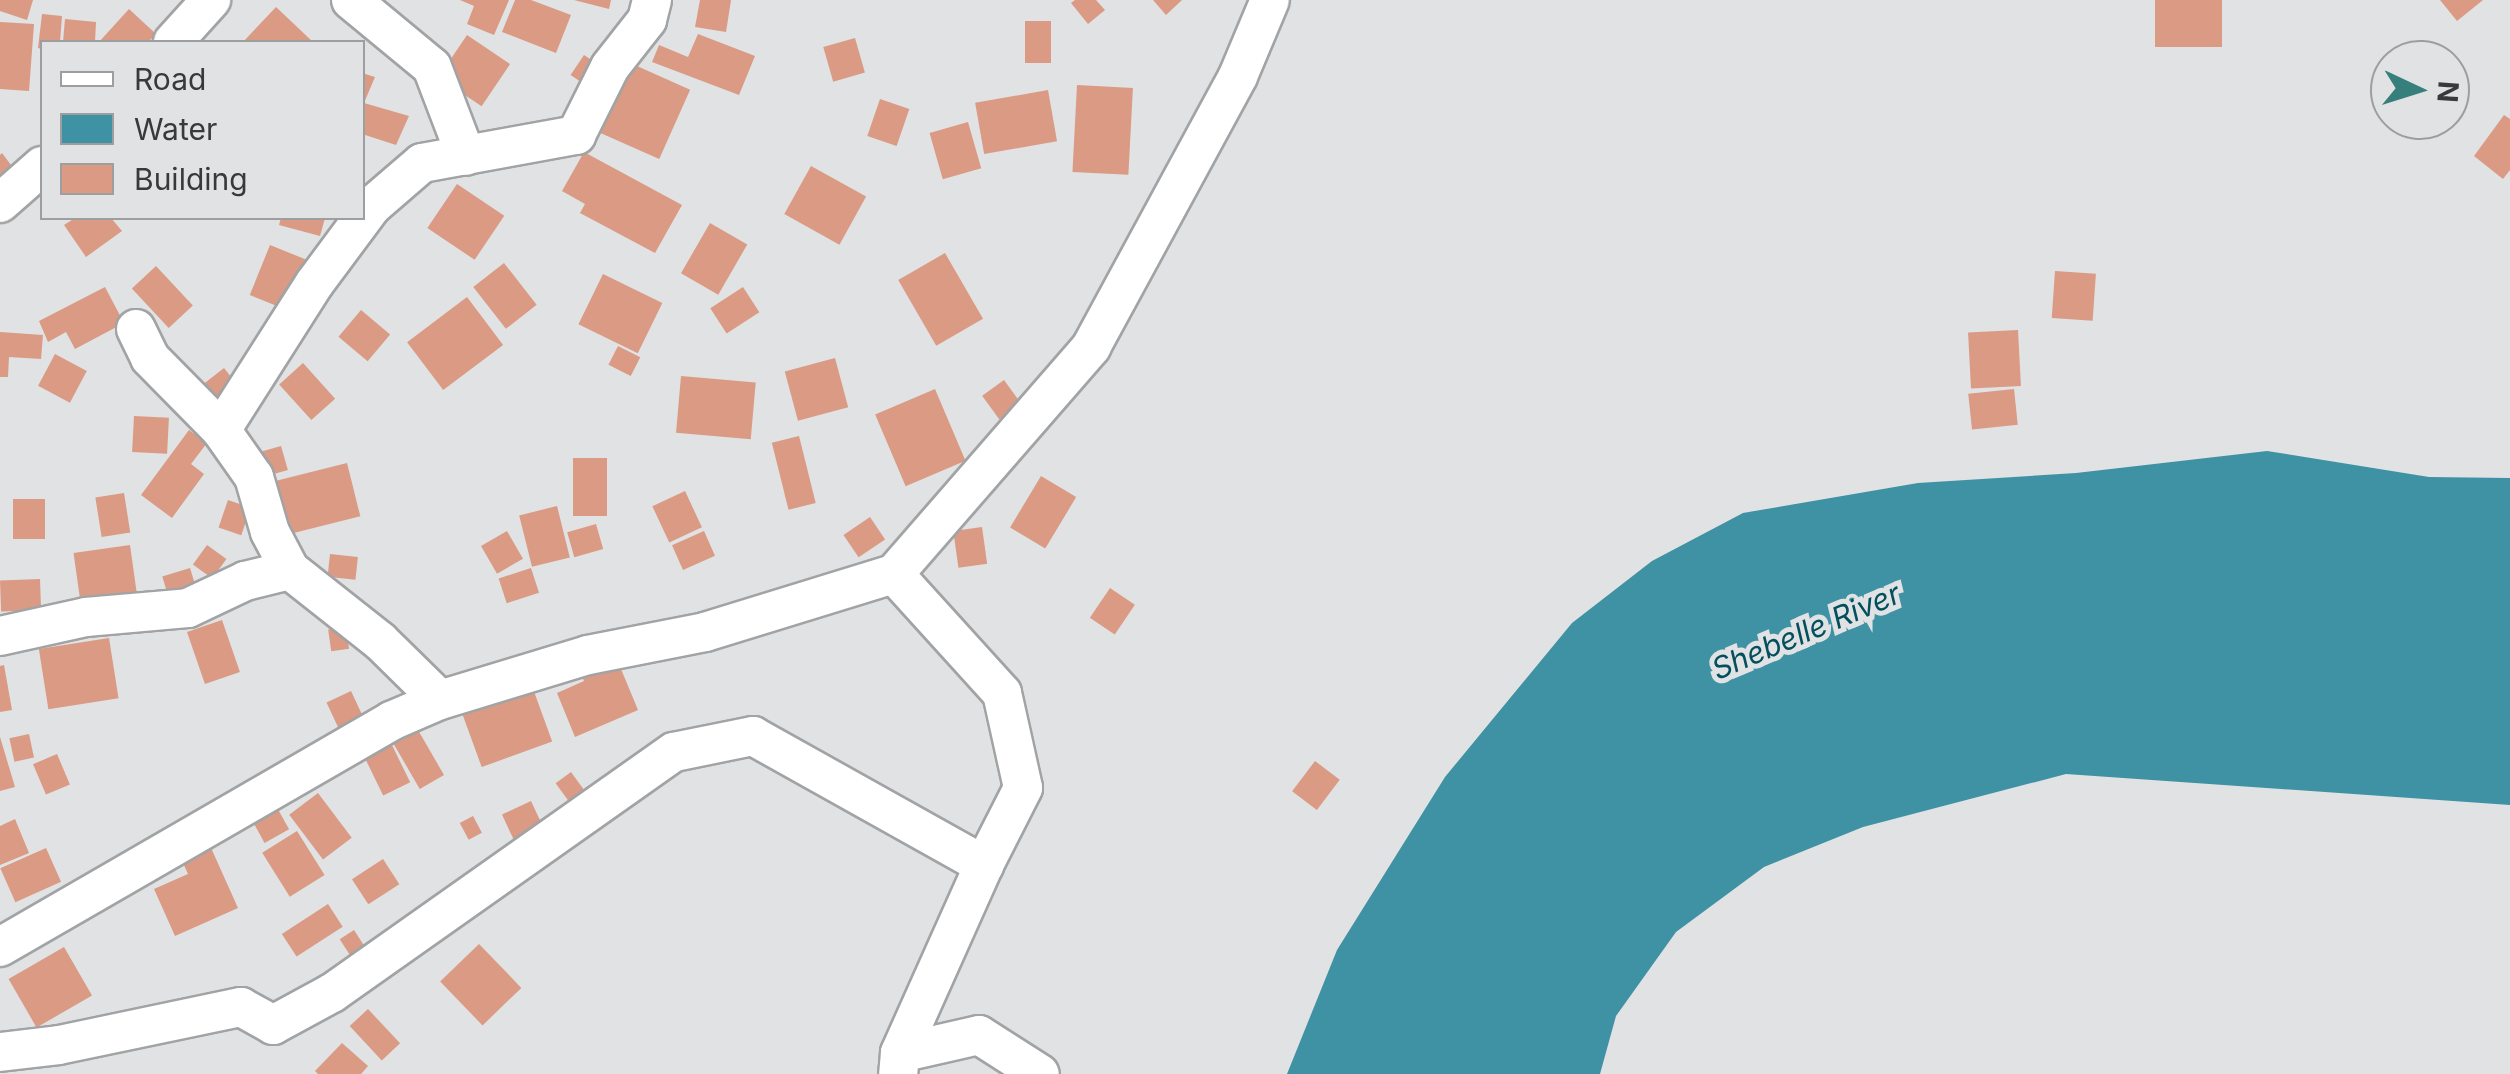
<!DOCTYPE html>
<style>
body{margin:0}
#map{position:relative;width:2510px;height:1074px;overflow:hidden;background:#e0e2e4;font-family:Inter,sans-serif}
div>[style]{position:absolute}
.water>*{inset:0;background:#3f91a4}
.building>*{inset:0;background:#da9a83;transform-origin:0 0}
.roads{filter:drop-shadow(2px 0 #a1a3a5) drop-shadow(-2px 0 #a1a3a5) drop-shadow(0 2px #a1a3a5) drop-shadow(0 -2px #a1a3a5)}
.street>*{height:38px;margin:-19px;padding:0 19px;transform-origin:19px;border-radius:19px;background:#fff}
span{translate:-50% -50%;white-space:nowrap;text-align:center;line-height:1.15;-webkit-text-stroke:10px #e0e2e4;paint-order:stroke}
.water-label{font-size:30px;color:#034f5d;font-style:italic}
.legend{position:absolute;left:40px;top:40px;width:325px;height:180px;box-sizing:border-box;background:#e0e2e4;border:2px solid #9d9ea0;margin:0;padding:12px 18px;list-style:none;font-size:30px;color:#383939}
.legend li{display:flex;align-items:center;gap:20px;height:50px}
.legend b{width:50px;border:2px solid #9d9ea0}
.north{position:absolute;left:2370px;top:40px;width:100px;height:100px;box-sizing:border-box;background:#e0e2e4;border:2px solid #9d9ea0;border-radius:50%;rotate:94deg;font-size:28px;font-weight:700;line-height:40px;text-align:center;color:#383939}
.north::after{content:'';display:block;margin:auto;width:35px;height:45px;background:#367f7d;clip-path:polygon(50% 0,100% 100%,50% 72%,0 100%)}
</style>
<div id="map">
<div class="water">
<i style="clip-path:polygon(2267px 451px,2429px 477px,2510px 478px,2510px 805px,2066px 774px,1863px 827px,1764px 867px,1676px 932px,1616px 1016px,1600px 1074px,1287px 1074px,1337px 950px,1445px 777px,1572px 623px,1652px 561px,1743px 513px,1918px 483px,2076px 473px)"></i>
</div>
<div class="building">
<i style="clip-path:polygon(0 0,33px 0,27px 20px,0 11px)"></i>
<i style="clip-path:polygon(460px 0,509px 0,494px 35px,467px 24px,474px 6px)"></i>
<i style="clip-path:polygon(515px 0,531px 0,571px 15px,556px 53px,502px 32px)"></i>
<i style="clip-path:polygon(574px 0,611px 0,609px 9px)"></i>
<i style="clip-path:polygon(700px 0,731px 0,726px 32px,695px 27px)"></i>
<i style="clip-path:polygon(1075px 0,1096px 0,1105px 10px,1088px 24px,1071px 3px)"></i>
<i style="clip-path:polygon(1153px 0,1182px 0,1166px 15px)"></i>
<i style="left:2155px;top:0;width:67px;height:47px"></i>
<i style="clip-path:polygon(2440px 0,2483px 0,2457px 21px)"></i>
<i style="clip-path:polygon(276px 7px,313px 42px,243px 42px)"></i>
<i style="clip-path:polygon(129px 9px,156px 34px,148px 42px,99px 42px)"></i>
<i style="clip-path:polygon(42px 14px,62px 16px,60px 42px,42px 42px,42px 49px,38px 48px)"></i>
<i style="clip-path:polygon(65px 19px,96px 22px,95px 42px,63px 42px)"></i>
<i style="left:1025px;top:21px;width:26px;height:42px"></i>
<i style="clip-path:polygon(0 22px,34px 24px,29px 91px,0 89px)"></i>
<i style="clip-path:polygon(698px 34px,755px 56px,739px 95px,652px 62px,659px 45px,688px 57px)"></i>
<i style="left:467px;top:35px;width:52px;height:51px;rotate:34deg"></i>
<i style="left:855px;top:38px;width:36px;height:33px;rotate:74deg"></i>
<i style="left:584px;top:55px;width:23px;height:24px;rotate:34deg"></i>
<i style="left:628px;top:62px;width:68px;height:76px;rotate:24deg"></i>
<i style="clip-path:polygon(362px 73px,375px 77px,364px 103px,409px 116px,396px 145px,362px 134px)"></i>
<i style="left:1077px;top:85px;width:56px;height:87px;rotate:3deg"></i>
<i style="left:1048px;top:90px;width:52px;height:74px;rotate:80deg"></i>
<i style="left:880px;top:99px;width:31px;height:39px;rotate:19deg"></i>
<i style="clip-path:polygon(2504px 115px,2510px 119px,2510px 170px,2503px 179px,2474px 156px)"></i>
<i style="left:968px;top:122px;width:48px;height:40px;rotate:74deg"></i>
<i style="clip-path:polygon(584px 152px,682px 205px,655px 253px,580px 213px,585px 204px,562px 191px)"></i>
<i style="clip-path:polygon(2px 153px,20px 177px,0 192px,0 155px)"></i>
<i style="left:811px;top:166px;width:63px;height:55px;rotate:29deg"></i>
<i style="left:457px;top:184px;width:57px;height:53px;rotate:34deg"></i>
<i style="clip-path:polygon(75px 218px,111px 218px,122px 231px,86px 257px,64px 225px)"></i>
<i style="clip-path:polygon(281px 218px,325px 218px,320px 236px,279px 225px)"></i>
<i style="left:710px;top:223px;width:43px;height:58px;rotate:30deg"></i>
<i style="left:270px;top:245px;width:40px;height:54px;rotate:22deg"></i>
<i style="left:945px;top:253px;width:76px;height:54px;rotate:60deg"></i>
<i style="left:504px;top:263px;width:53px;height:39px;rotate:52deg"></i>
<i style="left:156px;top:266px;width:54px;height:33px;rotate:47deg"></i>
<i style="left:2055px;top:271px;width:41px;height:47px;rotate:4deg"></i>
<i style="left:603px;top:274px;width:66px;height:56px;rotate:26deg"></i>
<i style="clip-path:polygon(105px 287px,124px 323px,75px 349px,66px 332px,48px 342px,39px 321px)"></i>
<i style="left:743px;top:287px;width:30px;height:39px;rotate:57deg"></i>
<i style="left:467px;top:297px;width:60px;height:75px;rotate:53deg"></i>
<i style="left:361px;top:310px;width:38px;height:35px;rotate:40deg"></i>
<i style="left:2018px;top:330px;width:56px;height:50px;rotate:87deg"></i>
<i style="clip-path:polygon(0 332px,43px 335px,41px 359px,9px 357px,8px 377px,0 377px)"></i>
<i style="left:618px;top:346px;width:25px;height:21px;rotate:27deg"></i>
<i style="left:55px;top:354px;width:36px;height:36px;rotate:28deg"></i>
<i style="left:835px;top:358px;width:51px;height:52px;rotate:75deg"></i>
<i style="left:303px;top:363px;width:48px;height:32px;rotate:48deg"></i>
<i style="left:224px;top:368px;width:23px;height:26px;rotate:52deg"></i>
<i style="left:681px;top:376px;width:75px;height:57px;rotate:5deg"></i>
<i style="left:1004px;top:380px;width:29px;height:27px;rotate:54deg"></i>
<i style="left:935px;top:389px;width:78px;height:65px;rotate:67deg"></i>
<i style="left:2014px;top:389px;width:36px;height:46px;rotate:84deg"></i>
<i style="left:134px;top:416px;width:35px;height:36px;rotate:3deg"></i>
<i style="clip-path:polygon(189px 430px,207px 443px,191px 464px,204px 474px,172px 518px,141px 495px)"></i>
<i style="left:799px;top:436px;width:69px;height:28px;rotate:76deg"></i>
<i style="left:281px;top:446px;width:25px;height:23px;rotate:74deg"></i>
<i style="left:573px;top:458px;width:34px;height:58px"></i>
<i style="left:347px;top:463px;width:55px;height:77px;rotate:76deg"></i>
<i style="left:1041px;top:476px;width:41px;height:60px;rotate:31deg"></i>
<i style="left:685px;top:491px;width:40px;height:36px;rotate:65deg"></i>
<i style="left:124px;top:493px;width:40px;height:29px;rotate:81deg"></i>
<i style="left:13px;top:499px;width:32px;height:40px"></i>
<i style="left:228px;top:500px;width:24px;height:29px;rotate:19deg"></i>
<i style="left:557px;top:506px;width:53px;height:39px;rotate:76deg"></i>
<i style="left:870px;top:517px;width:27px;height:32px;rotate:56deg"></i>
<i style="left:596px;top:524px;width:26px;height:30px;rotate:74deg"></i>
<i style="left:982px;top:527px;width:37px;height:29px;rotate:82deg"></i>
<i style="left:507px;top:531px;width:32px;height:30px;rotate:60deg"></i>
<i style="left:704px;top:531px;width:27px;height:35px;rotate:66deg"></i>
<i style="left:130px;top:545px;width:58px;height:57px;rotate:82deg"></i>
<i style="left:207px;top:545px;width:24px;height:24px;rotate:36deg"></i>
<i style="left:330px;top:554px;width:28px;height:23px;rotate:6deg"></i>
<i style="left:190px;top:568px;width:28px;height:29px;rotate:73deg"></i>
<i style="left:531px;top:568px;width:26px;height:34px;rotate:72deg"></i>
<i style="left:40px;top:579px;width:31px;height:40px;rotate:88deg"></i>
<i style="left:1110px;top:588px;width:30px;height:36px;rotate:34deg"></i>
<i style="left:222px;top:620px;width:55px;height:37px;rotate:71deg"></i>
<i style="left:346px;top:627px;width:22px;height:18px;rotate:82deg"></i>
<i style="left:109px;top:638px;width:61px;height:71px;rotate:81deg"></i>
<i style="clip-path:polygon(616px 657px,638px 710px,575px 737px,557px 693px,584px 681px,580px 672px)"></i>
<i style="clip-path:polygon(4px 665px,12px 710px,0 712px,0 666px)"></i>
<i style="left:532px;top:686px;width:59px;height:75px;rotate:70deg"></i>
<i style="left:351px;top:691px;width:29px;height:27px;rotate:65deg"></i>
<i style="left:418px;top:730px;width:52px;height:28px;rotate:60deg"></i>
<i style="left:29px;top:734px;width:24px;height:20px;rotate:78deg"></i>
<i style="clip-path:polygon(0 737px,15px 787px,0 791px)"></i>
<i style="left:390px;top:741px;width:46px;height:30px;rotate:64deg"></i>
<i style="left:57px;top:754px;width:33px;height:26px;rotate:67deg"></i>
<i style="left:1315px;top:761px;width:31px;height:38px;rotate:37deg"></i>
<i style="left:571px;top:772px;width:22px;height:19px;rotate:54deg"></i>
<i style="left:318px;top:793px;width:56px;height:36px;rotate:53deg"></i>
<i style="left:531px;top:801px;width:29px;height:32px;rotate:65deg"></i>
<i style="left:275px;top:804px;width:29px;height:28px;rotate:61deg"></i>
<i style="left:473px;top:816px;width:19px;height:15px;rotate:62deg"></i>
<i style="clip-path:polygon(15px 819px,29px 853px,0 865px,0 826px)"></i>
<i style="clip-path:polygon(203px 830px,238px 908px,175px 936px,154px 889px,188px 874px,174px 843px)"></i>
<i style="left:297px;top:831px;width:52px;height:41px;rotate:58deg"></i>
<i style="left:46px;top:848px;width:37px;height:50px;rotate:66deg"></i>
<i style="left:383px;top:859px;width:30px;height:37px;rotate:57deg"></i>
<i style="left:328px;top:904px;width:27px;height:55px;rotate:57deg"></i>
<i style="left:354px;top:930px;width:27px;height:17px;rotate:57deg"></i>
<i style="left:479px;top:944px;width:61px;height:54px;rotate:46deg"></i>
<i style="left:64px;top:947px;width:56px;height:64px;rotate:60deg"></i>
<i style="left:368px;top:1009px;width:47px;height:25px;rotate:47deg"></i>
<i style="clip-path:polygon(342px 1043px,368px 1066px,361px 1074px,318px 1074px,315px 1071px)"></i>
</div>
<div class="roads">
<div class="street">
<i style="left:351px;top:0;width:105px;rotate:39.6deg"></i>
<i style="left:432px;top:67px;width:95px;rotate:69.1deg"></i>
<i style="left:173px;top:42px;width:57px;rotate:-47.9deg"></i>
<i style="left:0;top:203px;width:56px;rotate:-41.4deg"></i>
<i style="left:136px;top:329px;width:32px;rotate:64deg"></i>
<i style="left:150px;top:358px;width:101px;rotate:45.4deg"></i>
<i style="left:221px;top:430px;width:57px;rotate:54.9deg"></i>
<i style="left:254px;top:477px;width:57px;rotate:73.8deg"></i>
<i style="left:270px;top:532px;width:43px;rotate:62.2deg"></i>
<i style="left:290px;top:570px;width:115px;rotate:38.3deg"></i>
<i style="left:380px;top:641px;width:84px;rotate:44.5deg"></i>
<i style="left:221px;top:430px;width:173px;rotate:-57.5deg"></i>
<i style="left:314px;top:284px;width:97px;rotate:-53.4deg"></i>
<i style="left:372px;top:206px;width:66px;rotate:-40.7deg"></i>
<i style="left:422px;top:163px;width:157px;rotate:-10.3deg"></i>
<i style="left:576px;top:135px;width:76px;rotate:-63.4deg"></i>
<i style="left:610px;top:67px;width:60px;rotate:-51.8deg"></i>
<i style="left:647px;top:20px;width:21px;rotate:-76deg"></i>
<i style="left:894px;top:574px;width:161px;rotate:47.8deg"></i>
<i style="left:1002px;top:693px;width:97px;rotate:77.5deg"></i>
<i style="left:1023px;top:788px;width:86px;rotate:116.9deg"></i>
<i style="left:984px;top:865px;width:206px;rotate:114.1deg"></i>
<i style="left:900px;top:1053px;width:21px;rotate:95deg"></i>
<i style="left:0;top:636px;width:88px;rotate:-12.5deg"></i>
<i style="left:86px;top:617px;width:102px;rotate:-5deg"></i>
<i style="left:188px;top:608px;width:63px;rotate:-25.3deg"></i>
<i style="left:245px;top:581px;width:46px;rotate:-13.7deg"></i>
<i style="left:0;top:947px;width:452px;rotate:-30deg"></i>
<i style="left:391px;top:721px;width:53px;rotate:-23.2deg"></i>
<i style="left:440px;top:700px;width:155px;rotate:-16.9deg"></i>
<i style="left:588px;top:655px;width:119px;rotate:-11.1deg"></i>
<i style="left:705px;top:632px;width:198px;rotate:-17.1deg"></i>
<i style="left:894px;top:574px;width:301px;rotate:-49deg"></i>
<i style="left:1091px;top:347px;width:308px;rotate:-61.5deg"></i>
<i style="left:1238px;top:76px;width:82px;rotate:-67.2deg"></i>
<i style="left:0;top:1052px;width:59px;rotate:-6.8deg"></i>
<i style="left:59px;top:1045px;width:186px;rotate:-11.8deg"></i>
<i style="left:241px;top:1007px;width:37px;rotate:29deg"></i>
<i style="left:273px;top:1025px;width:67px;rotate:-28.5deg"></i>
<i style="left:332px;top:993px;width:418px;rotate:-35.2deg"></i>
<i style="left:674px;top:752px;width:81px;rotate:-11.4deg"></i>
<i style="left:753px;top:736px;width:265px;rotate:29.2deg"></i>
<i style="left:900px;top:1053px;width:81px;rotate:-12.8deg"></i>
<i style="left:979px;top:1035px;width:72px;rotate:32.6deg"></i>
</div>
</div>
<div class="water-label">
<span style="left:1806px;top:631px;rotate:-23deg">Shebelle River</span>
</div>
<ul class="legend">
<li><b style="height:12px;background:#fff"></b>Road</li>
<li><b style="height:28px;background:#3f91a4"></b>Water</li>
<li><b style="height:28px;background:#da9a83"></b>Building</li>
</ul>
<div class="north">N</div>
</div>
